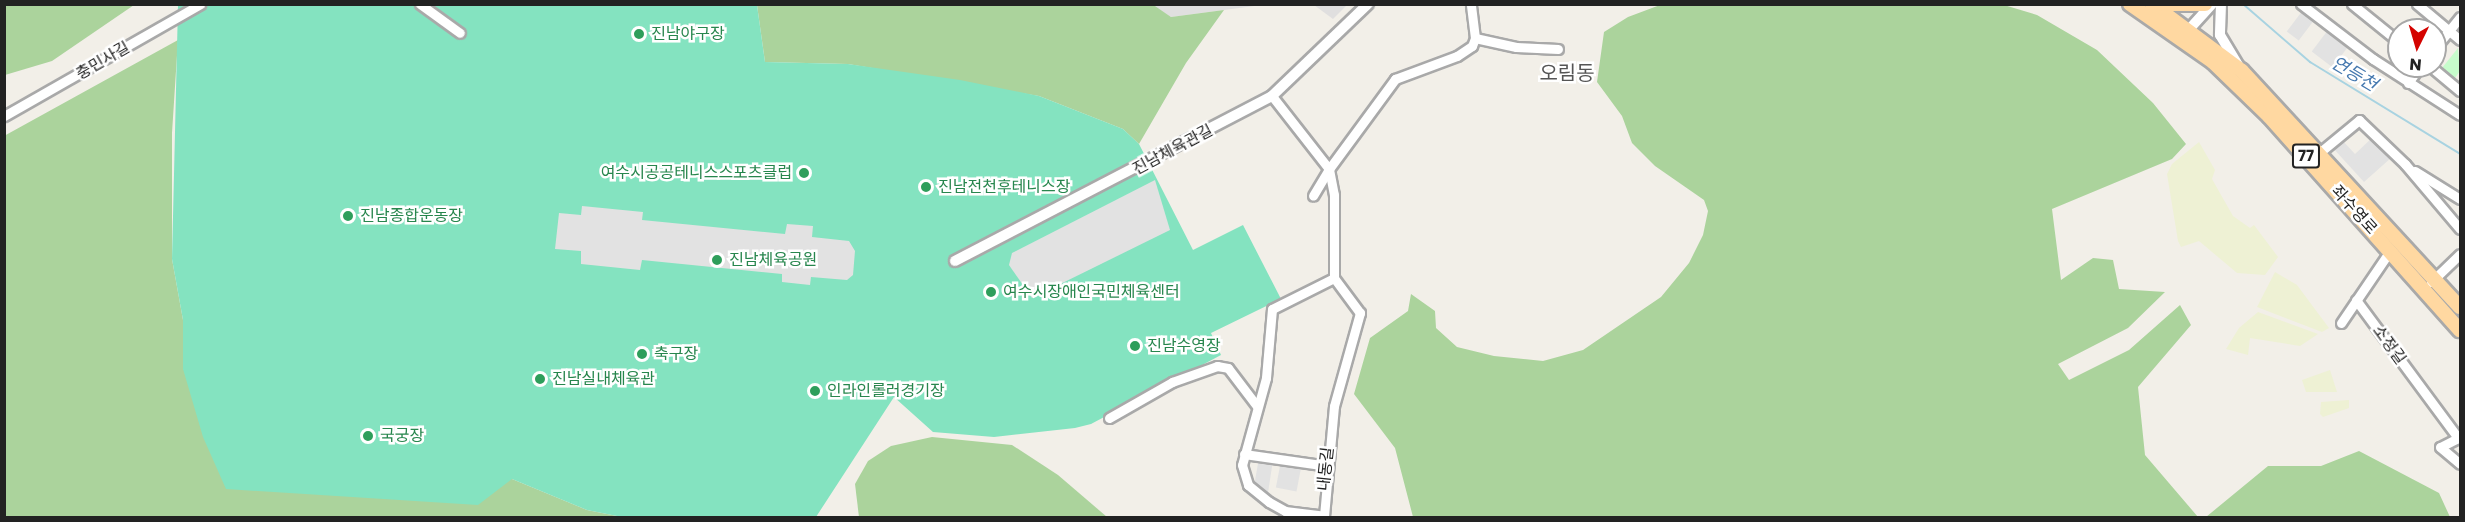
<!DOCTYPE html>
<meta charset="utf-8">
<style>
body{margin:0}
#map{position:relative;width:2465px;height:522px;overflow:hidden;background:#f2efe8;font-family:Poppins,"Noto Sans KR",sans-serif}
div>[style]{position:absolute}
.residential>*{inset:0;background:#e0dfdf}
.farmland>*{inset:0;background:#eef1d4}
.forest>*{inset:0;background:#abd39c}
.park>*{inset:0;background:#c6fccb}
.pitch>*{inset:0;background:#84e3c0}
.parking>*{inset:0;background:#e2e2e2;transform-origin:0 0}
.stream>*{height:2px;margin:-1px;padding:0 1px;transform-origin:1px;border-radius:1px;background:#a8d3e1}
.roads{filter:drop-shadow(2px 0 #a9a9a9) drop-shadow(-2px 0 #a9a9a9) drop-shadow(0 2px #a9a9a9) drop-shadow(0 -2px #a9a9a9)}
.minor>*{height:9px;margin:-4.5px;padding:0 4.5px;transform-origin:4.5px;border-radius:4.5px;background:#fff}
.tertiary>*{height:10px;margin:-5px;padding:0 5px;transform-origin:5px;border-radius:5px;background:#fff}
.primary>*{height:14px;margin:-7px;padding:0 7px;transform-origin:7px;border-radius:7px;background:#ffd8a1}
.dots>*{width:16px;height:16px;translate:-50% -50%;box-sizing:border-box;border:3px solid #fff;border-radius:50%}
span{translate:-50% -50%;white-space:nowrap;text-align:center;line-height:1.15;-webkit-text-stroke:5px #fff;paint-order:stroke}
.shield-label span{padding:2px 4px;background:#fff;border:2px solid;border-radius:4px;-webkit-text-stroke-width:0}
.shield-label{font-size:15px;color:#222;font-weight:700}
.leisure-label{font-size:16px;color:#27864d}
.left{translate:0 -50%;text-align:left}
.right{translate:-100% -50%;text-align:right}
.street-label{font-size:16px;color:#222}
.water-label{font-size:18px;color:#4679af;font-style:italic}
.quarter-label{font-size:20px;color:#555}
.frame{position:absolute;inset:0;border:6px solid #222;pointer-events:none}
.north{position:absolute;left:2387px;top:18px;width:60px;height:60px;box-sizing:border-box;background:#fff;border:2px solid #a7a7a7;border-radius:50%;rotate:185deg;font-size:16px;font-weight:700;line-height:24px;text-align:center;color:#222}
.north::after{content:'';display:block;margin:auto;width:21px;height:27px;background:#d40300;clip-path:polygon(50% 0,100% 100%,50% 72%,0 100%)}
</style>
<div id="map">
<div class="residential">
<i style="clip-path:polygon(1152px 5px,1262px 5px,1171px 17px)"></i>
<i style="clip-path:polygon(1314px 5px,1347px 5px,1333px 19px)"></i>
</div>
<div class="farmland">
<i style="clip-path:polygon(2199px 142px,2215px 170px,2212px 179px,2233px 216px,2250px 228px,2254px 225px,2278px 257px,2265px 275px,2237px 273px,2199px 241px,2181px 247px,2178px 241px,2167px 174px,2172px 164px)"></i>
<i style="clip-path:polygon(2275px 272px,2297px 285px,2329px 328px,2322px 332px,2257px 307px)"></i>
<i style="clip-path:polygon(2258px 312px,2318px 334px,2300px 346px,2250px 338px,2248px 355px,2226px 349px,2239px 328px)"></i>
<i style="clip-path:polygon(2330px 370px,2337px 392px,2306px 392px,2302px 380px)"></i>
<i style="clip-path:polygon(2349px 400px,2349px 408px,2323px 417px,2320px 414px,2321px 402px)"></i>
</div>
<div class="forest">
<i style="clip-path:polygon(5px 4px,134px 4px,134px 5px,52px 61px,5px 75px)"></i>
<i style="clip-path:polygon(1152px 4px,1171px 17px,1224px 10px,1186px 63px,1139px 144px,1123px 129px,1039px 96px,848px 64px,765px 62px,757px 5px)"></i>
<i style="clip-path:polygon(1660px 5px,2004px 5px,2037px 15px,2097px 50px,2153px 103px,2186px 144px,2172px 159px,2052px 209px,2061px 280px,2093px 258px,2113px 260px,2119px 289px,2165px 292px,2128px 328px,2058px 364px,2069px 380px,2129px 350px,2180px 305px,2191px 325px,2138px 387px,2145px 455px,2198px 517px,1413px 517px,1395px 448px,1354px 394px,1370px 338px,1408px 311px,1411px 294px,1435px 311px,1436px 328px,1457px 347px,1494px 356px,1543px 361px,1583px 350px,1661px 297px,1689px 263px,1703px 235px,1708px 211px,1704px 200px,1655px 166px,1632px 143px,1622px 116px,1597px 82px,1604px 32px,1628px 17px)"></i>
<i style="clip-path:polygon(178px 40px,172px 133px,172px 259px,183px 320px,183px 369px,512px 479px,587px 510px,622px 517px,5px 517px,4px 136px)"></i>
<i style="clip-path:polygon(932px 437px,1012px 445px,1058px 475px,1107px 517px,859px 517px,855px 484px,868px 461px,891px 446px)"></i>
<i style="clip-path:polygon(2359px 451px,2439px 493px,2450px 517px,2206px 517px,2268px 466px,2321px 466px)"></i>
</div>
<div class="park">
<i style="clip-path:polygon(2458px 48px,2460px 71px,2455px 78px,2442px 68px)"></i>
</div>
<div class="pitch">
<i style="clip-path:polygon(178px 5px,757px 5px,765px 62px,848px 64px,960px 80px,1039px 96px,1123px 129px,1139px 144px,1193px 250px,1243px 225px,1281px 299px,1211px 333px,1221px 355px,1091px 424px,1075px 428px,994px 437px,933px 432px,894px 397px,816px 517px,622px 517px,587px 510px,512px 479px,478px 505px,226px 489px,203px 437px,183px 369px,183px 320px,172px 259px)"></i>
</div>
<div class="parking">
<i style="left:2303px;top:10px;width:15px;height:27px;rotate:37deg"></i>
<i style="left:2328px;top:30px;width:26px;height:27px;rotate:37deg"></i>
<i style="clip-path:polygon(2373px 137px,2392px 157px,2364px 182px,2332px 147px,2341px 139px,2355px 154px)"></i>
<i style="clip-path:polygon(1155px 180px,1170px 230px,1032px 298px,1009px 265px,1012px 253px)"></i>
<i style="clip-path:polygon(582px 206px,643px 212px,642px 220px,785px 234px,787px 224px,813px 226px,812px 237px,849px 241px,855px 251px,853px 275px,847px 280px,811px 277px,810px 285px,782px 282px,782px 274px,642px 260px,640px 270px,581px 264px,581px 251px,555px 249px,559px 213px,581px 215px)"></i>
<i style="clip-path:polygon(1259px 458px,1273px 460px,1268px 493px,1254px 486px)"></i>
<i style="left:1281px;top:461px;width:21px;height:27px;rotate:11deg"></i>
</div>
<div class="stream">
<i style="left:2243px;top:4px;width:89px;rotate:40.9deg"></i>
<i style="left:2310px;top:62px;width:176px;rotate:31.5deg"></i>
</div>
<div class="roads">
<div class="minor">
<i style="left:420px;top:4px;width:49px;rotate:35.9deg"></i>
<i style="left:2301px;top:4px;width:91px;rotate:37.4deg"></i>
<i style="left:2373px;top:59px;width:103px;rotate:32.8deg"></i>
<i style="left:2352px;top:4px;width:60px;rotate:39deg"></i>
<i style="left:2417px;top:4px;width:56px;rotate:39.9deg"></i>
<i style="left:1475px;top:38px;width:42px;rotate:12.4deg"></i>
<i style="left:1516px;top:47px;width:42px;rotate:2.7deg"></i>
<i style="left:2435px;top:48px;width:40px;rotate:-51deg"></i>
<i style="left:2430px;top:66px;width:39px;rotate:40deg"></i>
<i style="left:2408px;top:83px;width:21px;rotate:-55deg"></i>
<i style="left:1272px;top:96px;width:93px;rotate:52deg"></i>
<i style="left:1329px;top:169px;width:31px;rotate:121deg"></i>
<i style="left:4px;top:116px;width:226px;rotate:-29.7deg"></i>
<i style="left:2319px;top:153px;width:52px;rotate:-39.5deg"></i>
<i style="left:2359px;top:120px;width:64px;rotate:43.7deg"></i>
<i style="left:2405px;top:164px;width:85px;rotate:49.8deg"></i>
<i style="left:2415px;top:171px;width:53px;rotate:31.9deg"></i>
<i style="left:1334px;top:278px;width:69px;rotate:153.4deg"></i>
<i style="left:1272px;top:309px;width:69px;rotate:95deg"></i>
<i style="left:1266px;top:378px;width:90px;rotate:105.4deg"></i>
<i style="left:1242px;top:465px;width:21px;rotate:73deg"></i>
<i style="left:1248px;top:485px;width:27px;rotate:39deg"></i>
<i style="left:1269px;top:502px;width:18px;rotate:29deg"></i>
<i style="left:1285px;top:511px;width:39px;rotate:7deg"></i>
<i style="left:1324px;top:516px;width:110px;rotate:-84.8deg"></i>
<i style="left:1334px;top:406px;width:97px;rotate:-74.4deg"></i>
<i style="left:1360px;top:313px;width:44px;rotate:-126.6deg"></i>
<i style="left:1334px;top:278px;width:83px;rotate:-90deg"></i>
<i style="left:1334px;top:195px;width:26px;rotate:-101deg"></i>
<i style="left:1329px;top:169px;width:112px;rotate:-53.7deg"></i>
<i style="left:1395px;top:79px;width:66px;rotate:-20.4deg"></i>
<i style="left:1457px;top:56px;width:18px;rotate:-34deg"></i>
<i style="left:1472px;top:46px;width:9px;rotate:-69deg"></i>
<i style="left:1475px;top:38px;width:34px;rotate:-97deg"></i>
<i style="left:2431px;top:282px;width:40px;rotate:-44deg"></i>
<i style="left:2356px;top:300px;width:172px;rotate:53.5deg"></i>
<i style="left:2341px;top:323px;width:87px;rotate:-55.8deg"></i>
<i style="left:1109px;top:418px;width:73px;rotate:-29.7deg"></i>
<i style="left:1172px;top:382px;width:48px;rotate:-19.6deg"></i>
<i style="left:1217px;top:366px;width:11px;rotate:10deg"></i>
<i style="left:1228px;top:368px;width:48px;rotate:52.7deg"></i>
<i style="left:2460px;top:437px;width:22px;rotate:153deg"></i>
<i style="left:2440px;top:447px;width:26px;rotate:40deg"></i>
<i style="left:1244px;top:454px;width:85px;rotate:8.1deg"></i>
</div>
<div class="tertiary">
<i style="left:2221px;top:4px;width:31px;rotate:92deg"></i>
<i style="left:2220px;top:35px;width:35px;rotate:59deg"></i>
<i style="left:2184px;top:35px;width:42px;rotate:-47.9deg"></i>
<i style="left:955px;top:261px;width:357px;rotate:-27.5deg"></i>
<i style="left:1272px;top:96px;width:133px;rotate:-43.8deg"></i>
</div>
<div class="primary">
<i style="left:2130px;top:4px;width:101px;rotate:34.9deg"></i>
<i style="left:2213px;top:62px;width:78px;rotate:44deg"></i>
<i style="left:2269px;top:116px;width:287px;rotate:48.3deg"></i>
<i style="left:2152px;top:4px;width:112px;rotate:36.7deg"></i>
<i style="left:2242px;top:71px;width:321px;rotate:47.3deg"></i>
<i style="left:2163px;top:4px;width:42px"></i>
</div>
</div>
<div class="dots">
<i style="left:639px;top:34px;background:#2e9e5b"></i>
<i style="left:804px;top:173px;background:#2e9e5b"></i>
<i style="left:926px;top:187px;background:#2e9e5b"></i>
<i style="left:348px;top:216px;background:#2e9e5b"></i>
<i style="left:717px;top:260px;background:#2e9e5b"></i>
<i style="left:991px;top:292px;background:#2e9e5b"></i>
<i style="left:1135px;top:346px;background:#2e9e5b"></i>
<i style="left:642px;top:354px;background:#2e9e5b"></i>
<i style="left:540px;top:379px;background:#2e9e5b"></i>
<i style="left:815px;top:391px;background:#2e9e5b"></i>
<i style="left:368px;top:436px;background:#2e9e5b"></i>
</div>
<div class="shield-label">
<span style="left:2306px;top:156px">77</span>
</div>
<div class="leisure-label">
<span class="left" style="left:651px;top:34px">진남야구장</span>
<span class="right" style="left:792px;top:173px">여수시공공테니스스포츠클럽</span>
<span class="left" style="left:938px;top:187px">진남전천후테니스장</span>
<span class="left" style="left:360px;top:216px">진남종합운동장</span>
<span class="left" style="left:729px;top:260px">진남체육공원</span>
<span class="left" style="left:1003px;top:292px">여수시장애인국민체육센터</span>
<span class="left" style="left:1147px;top:346px">진남수영장</span>
<span class="left" style="left:654px;top:354px">축구장</span>
<span class="left" style="left:552px;top:379px">진남실내체육관</span>
<span class="left" style="left:827px;top:391px">인라인롤러경기장</span>
<span class="left" style="left:380px;top:436px">국궁장</span>
</div>
<div class="street-label">
<span style="left:103px;top:61px;rotate:-30deg">충민사길</span>
<span style="left:1173px;top:150px;rotate:-28deg">진남체육관길</span>
<span style="left:2354px;top:210px;rotate:48deg">좌수영로</span>
<span style="left:2389px;top:345px;rotate:54deg">소정길</span>
<span style="left:1326px;top:469px;rotate:-84deg">내동길</span>
</div>
<div class="water-label">
<span style="left:2354px;top:74px;rotate:31deg">연등천</span>
</div>
<div class="quarter-label">
<span style="left:1567px;top:73px">오림동</span>
</div>
<div class="frame"></div>
<div class="north">N</div>
</div>
